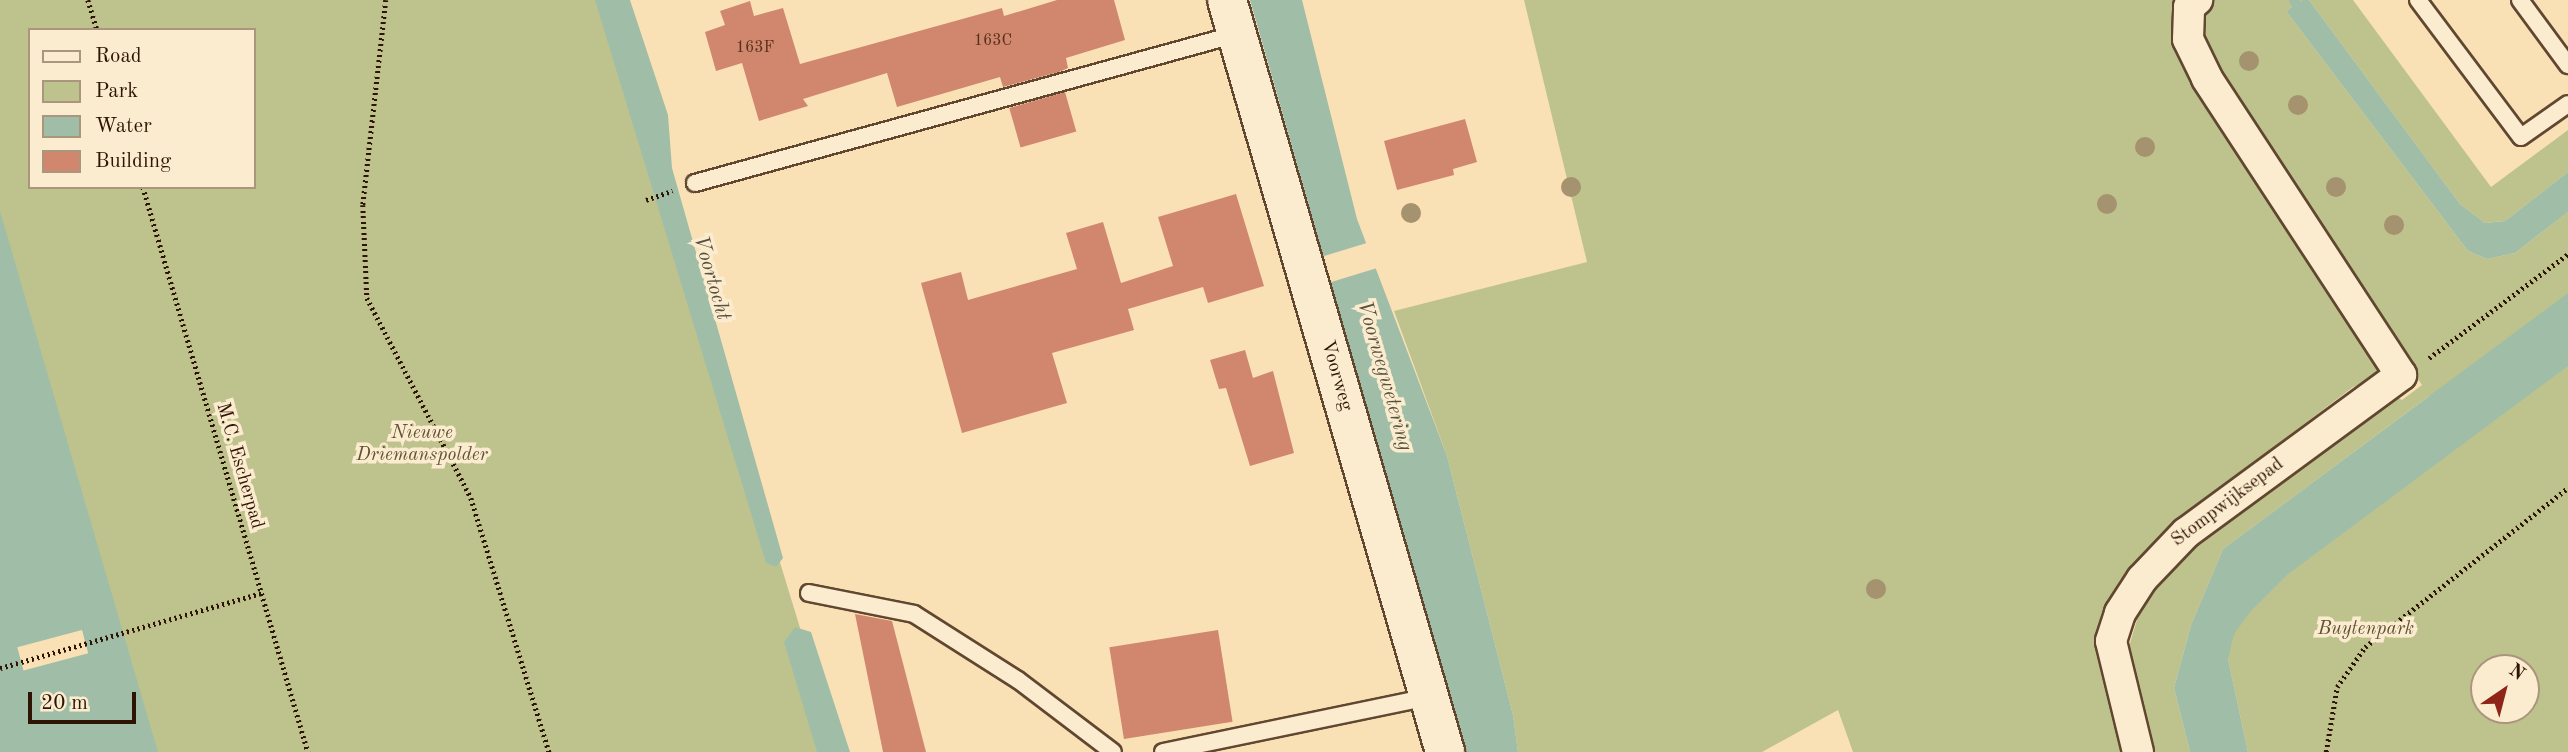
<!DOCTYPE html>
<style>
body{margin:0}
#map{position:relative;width:2568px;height:752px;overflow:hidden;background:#fae1b5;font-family:"Old Standard TT",serif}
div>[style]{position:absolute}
.green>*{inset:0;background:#bec38d}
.water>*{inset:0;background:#a0bea7}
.pier>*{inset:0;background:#fae1b5;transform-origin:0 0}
.stream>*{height:10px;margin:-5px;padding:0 5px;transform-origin:5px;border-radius:5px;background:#a0bea7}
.building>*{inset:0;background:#d1866e;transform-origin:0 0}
.path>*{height:4.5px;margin-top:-2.25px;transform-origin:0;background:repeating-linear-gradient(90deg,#2e1403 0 2px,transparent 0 5.5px)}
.roads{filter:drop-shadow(2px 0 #614730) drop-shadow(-2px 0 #614730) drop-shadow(0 2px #614730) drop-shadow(0 -2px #614730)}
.lane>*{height:16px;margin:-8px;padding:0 8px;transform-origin:8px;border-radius:8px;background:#fceccf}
.street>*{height:30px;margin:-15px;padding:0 15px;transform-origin:15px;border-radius:15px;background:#fceccf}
.secondary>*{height:38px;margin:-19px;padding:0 19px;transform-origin:19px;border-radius:19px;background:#fceccf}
.trees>*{width:20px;height:20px;margin:-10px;border-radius:50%;background:#a5926e}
span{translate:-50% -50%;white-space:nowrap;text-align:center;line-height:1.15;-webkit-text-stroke:7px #fceccf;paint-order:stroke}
.number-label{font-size:16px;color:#57301e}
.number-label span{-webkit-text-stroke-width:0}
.street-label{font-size:19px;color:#2e1403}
.park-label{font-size:19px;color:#605133;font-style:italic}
.water-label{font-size:21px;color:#56503c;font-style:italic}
.legend{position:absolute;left:28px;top:28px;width:228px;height:161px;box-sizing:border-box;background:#fceccf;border:2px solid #aa967d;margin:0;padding:9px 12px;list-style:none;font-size:21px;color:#2e1403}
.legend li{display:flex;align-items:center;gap:14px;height:35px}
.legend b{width:35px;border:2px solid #aa967d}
.north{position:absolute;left:2470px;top:654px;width:70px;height:70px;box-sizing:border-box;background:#fceccf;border:2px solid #aa967d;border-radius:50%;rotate:35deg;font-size:19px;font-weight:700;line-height:28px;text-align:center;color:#2e1403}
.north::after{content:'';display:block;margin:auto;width:24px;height:32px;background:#8f2418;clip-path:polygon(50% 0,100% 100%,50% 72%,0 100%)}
.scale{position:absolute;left:28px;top:692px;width:108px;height:32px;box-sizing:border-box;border:4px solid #2e1403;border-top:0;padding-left:9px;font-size:21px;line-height:24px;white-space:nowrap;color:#2e1403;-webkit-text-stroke:5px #fceccf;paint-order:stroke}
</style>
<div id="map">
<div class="green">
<i style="clip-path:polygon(evenodd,0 0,608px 0,838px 752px,0 752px,0 0,30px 30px,254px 30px,254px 187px,30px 187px,30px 30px)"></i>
<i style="clip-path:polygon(evenodd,1524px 0,2302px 0,2286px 11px,2468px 251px,2487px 259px,2515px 253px,2568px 212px,2568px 752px,2248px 752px,2214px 594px,2444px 418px,2429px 396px,2223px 549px,2191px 625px,2174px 688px,2190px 752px,2151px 752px,2127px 653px,2143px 600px,2200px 541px,2395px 396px,2402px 400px,2422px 385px,2407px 363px,2353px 387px,2179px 519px,2120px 580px,2101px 614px,2096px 642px,2120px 698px,2124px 752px,1853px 752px,1838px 710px,1762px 752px,1518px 752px,1513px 715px,1447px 456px,1394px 311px,1587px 262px,1524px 0,2484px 668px,2526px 668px,2526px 710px,2484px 710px,2484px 668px)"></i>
<i style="clip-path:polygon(2309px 0,2353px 0,2491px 187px,2568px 130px,2568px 172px,2505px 221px,2485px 223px,2460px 204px)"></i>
</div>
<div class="water">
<i style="clip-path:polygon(595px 0,630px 0,668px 115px,672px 168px,783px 558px,776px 567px,766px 563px)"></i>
<i style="clip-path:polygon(1250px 0,1302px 0,1357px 219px,1447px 456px,1513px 715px,1518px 752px,1465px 752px)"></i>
<i style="clip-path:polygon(2302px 0,2309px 0,2460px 204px,2485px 223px,2505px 221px,2568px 172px,2568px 212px,2515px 253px,2487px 259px,2468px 251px,2286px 11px)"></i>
<i style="clip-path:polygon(0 211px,158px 752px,0 752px)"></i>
<i style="clip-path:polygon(2568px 293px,2568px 366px,2287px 575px,2250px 612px,2234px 634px,2228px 659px,2248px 752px,2190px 752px,2174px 688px,2191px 625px,2223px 549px)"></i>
<i style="clip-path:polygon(795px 627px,811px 632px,850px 752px,817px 752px,784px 642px)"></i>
</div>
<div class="pier">
<i style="left:1370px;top:242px;width:27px;height:52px;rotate:73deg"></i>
<i style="left:82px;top:630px;width:24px;height:67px;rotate:75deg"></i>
</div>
<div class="stream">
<i style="left:2294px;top:0;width:4px;rotate:63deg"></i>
</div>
<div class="building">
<i style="clip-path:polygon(1057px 0,1114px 0,1125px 40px,1066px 58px,1068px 68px,1059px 72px,1003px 87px,1000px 77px,897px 107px,887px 73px,803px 99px,808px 106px,759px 121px,742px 63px,716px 71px,705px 32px,725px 25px,720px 11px,750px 1px,754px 16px,783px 8px,800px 64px,1002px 8px,1004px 16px)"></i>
<i style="left:1065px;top:92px;width:41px;height:58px;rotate:74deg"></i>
<i style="clip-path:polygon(1465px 119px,1477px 162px,1453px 169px,1454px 175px,1397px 190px,1384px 141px)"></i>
<i style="clip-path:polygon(1236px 194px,1264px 286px,1208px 303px,1203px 287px,1128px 309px,1134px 330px,1052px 353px,1067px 403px,962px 433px,921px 283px,961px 272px,968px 300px,1077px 269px,1066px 233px,1103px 222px,1121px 283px,1173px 266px,1158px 217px)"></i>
<i style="clip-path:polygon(1245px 350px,1253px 378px,1273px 371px,1294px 453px,1250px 466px,1226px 388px,1219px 389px,1210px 360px)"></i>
<i style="clip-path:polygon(855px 614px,892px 621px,926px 752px,883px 752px)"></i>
<i style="left:1218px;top:630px;width:93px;height:110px;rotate:81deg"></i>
</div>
<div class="path">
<i style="left:88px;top:0;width:31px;rotate:73deg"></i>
<i style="left:386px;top:0;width:206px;rotate:96.4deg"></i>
<i style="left:363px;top:205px;width:93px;rotate:87.5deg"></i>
<i style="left:367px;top:298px;width:225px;rotate:62.5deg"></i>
<i style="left:471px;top:498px;width:266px;rotate:72.9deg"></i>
<i style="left:143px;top:187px;width:589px;rotate:73.72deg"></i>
<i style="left:646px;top:200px;width:28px;rotate:-19deg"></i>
<i style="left:2429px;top:358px;width:174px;rotate:-36.8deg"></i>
<i style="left:0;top:668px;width:272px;rotate:-16deg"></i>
<i style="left:2326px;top:752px;width:66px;rotate:-80.4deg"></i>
<i style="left:2337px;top:687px;width:49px;rotate:-55deg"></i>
<i style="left:2365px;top:647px;width:258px;rotate:-38.1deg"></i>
</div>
<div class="roads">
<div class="lane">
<i style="left:2418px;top:0;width:171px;rotate:53.1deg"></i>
<i style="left:2521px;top:137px;width:57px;rotate:-35.1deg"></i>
<i style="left:2520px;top:0;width:81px;rotate:53.6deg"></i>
<i style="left:695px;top:183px;width:562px;rotate:-15.37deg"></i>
<i style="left:809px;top:593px;width:107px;rotate:11.3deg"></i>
<i style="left:914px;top:614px;width:123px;rotate:32.4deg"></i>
<i style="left:1018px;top:680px;width:119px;rotate:37.2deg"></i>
<i style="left:1163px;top:752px;width:272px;rotate:-11.7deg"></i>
</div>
<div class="street">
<i style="left:2138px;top:752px;width:114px;rotate:-103.7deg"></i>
<i style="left:2111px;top:641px;width:29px;rotate:-72deg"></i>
<i style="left:2120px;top:613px;width:40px;rotate:-57.1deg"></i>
<i style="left:2142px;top:579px;width:64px;rotate:-46.3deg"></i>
<i style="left:2186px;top:533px;width:267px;rotate:-36.3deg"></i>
<i style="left:2401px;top:375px;width:355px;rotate:-123.2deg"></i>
<i style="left:2207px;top:78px;width:43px;rotate:-116deg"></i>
<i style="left:2188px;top:39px;width:32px;rotate:-88deg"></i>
<i style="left:2189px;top:7px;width:11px;rotate:-41deg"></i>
</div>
<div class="secondary">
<i style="left:1227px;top:0;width:783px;rotate:73.83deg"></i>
</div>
</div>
<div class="trees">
<i style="left:2249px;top:61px"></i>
<i style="left:2298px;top:105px"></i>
<i style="left:2145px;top:147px"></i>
<i style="left:1571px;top:187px"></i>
<i style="left:2336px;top:187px"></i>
<i style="left:2107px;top:204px"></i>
<i style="left:1411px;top:213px"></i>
<i style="left:2394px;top:225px"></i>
<i style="left:1876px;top:589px"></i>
</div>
<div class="number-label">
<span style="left:993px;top:41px">163C</span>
<span style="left:755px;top:48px">163F</span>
</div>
<div class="street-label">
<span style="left:1336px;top:376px;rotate:74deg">Voorweg</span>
<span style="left:239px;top:466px;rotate:74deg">M.C. Escherpad</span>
<span style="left:2228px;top:503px;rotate:-37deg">Stompwijksepad</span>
</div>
<div class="park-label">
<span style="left:422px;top:445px">Nieuwe<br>Driemanspolder</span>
<span style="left:2366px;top:630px">Buytenpark</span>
</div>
<div class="water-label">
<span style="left:711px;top:278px;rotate:74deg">Voortocht</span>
<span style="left:1384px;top:376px;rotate:74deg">Voorwegwetering</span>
</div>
<ul class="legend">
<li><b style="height:9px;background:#fceccf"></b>Road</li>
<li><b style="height:19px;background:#bec38d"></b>Park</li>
<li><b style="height:19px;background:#a0bea7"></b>Water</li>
<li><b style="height:19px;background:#d1866e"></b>Building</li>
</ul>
<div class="north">N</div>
<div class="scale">20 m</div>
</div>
